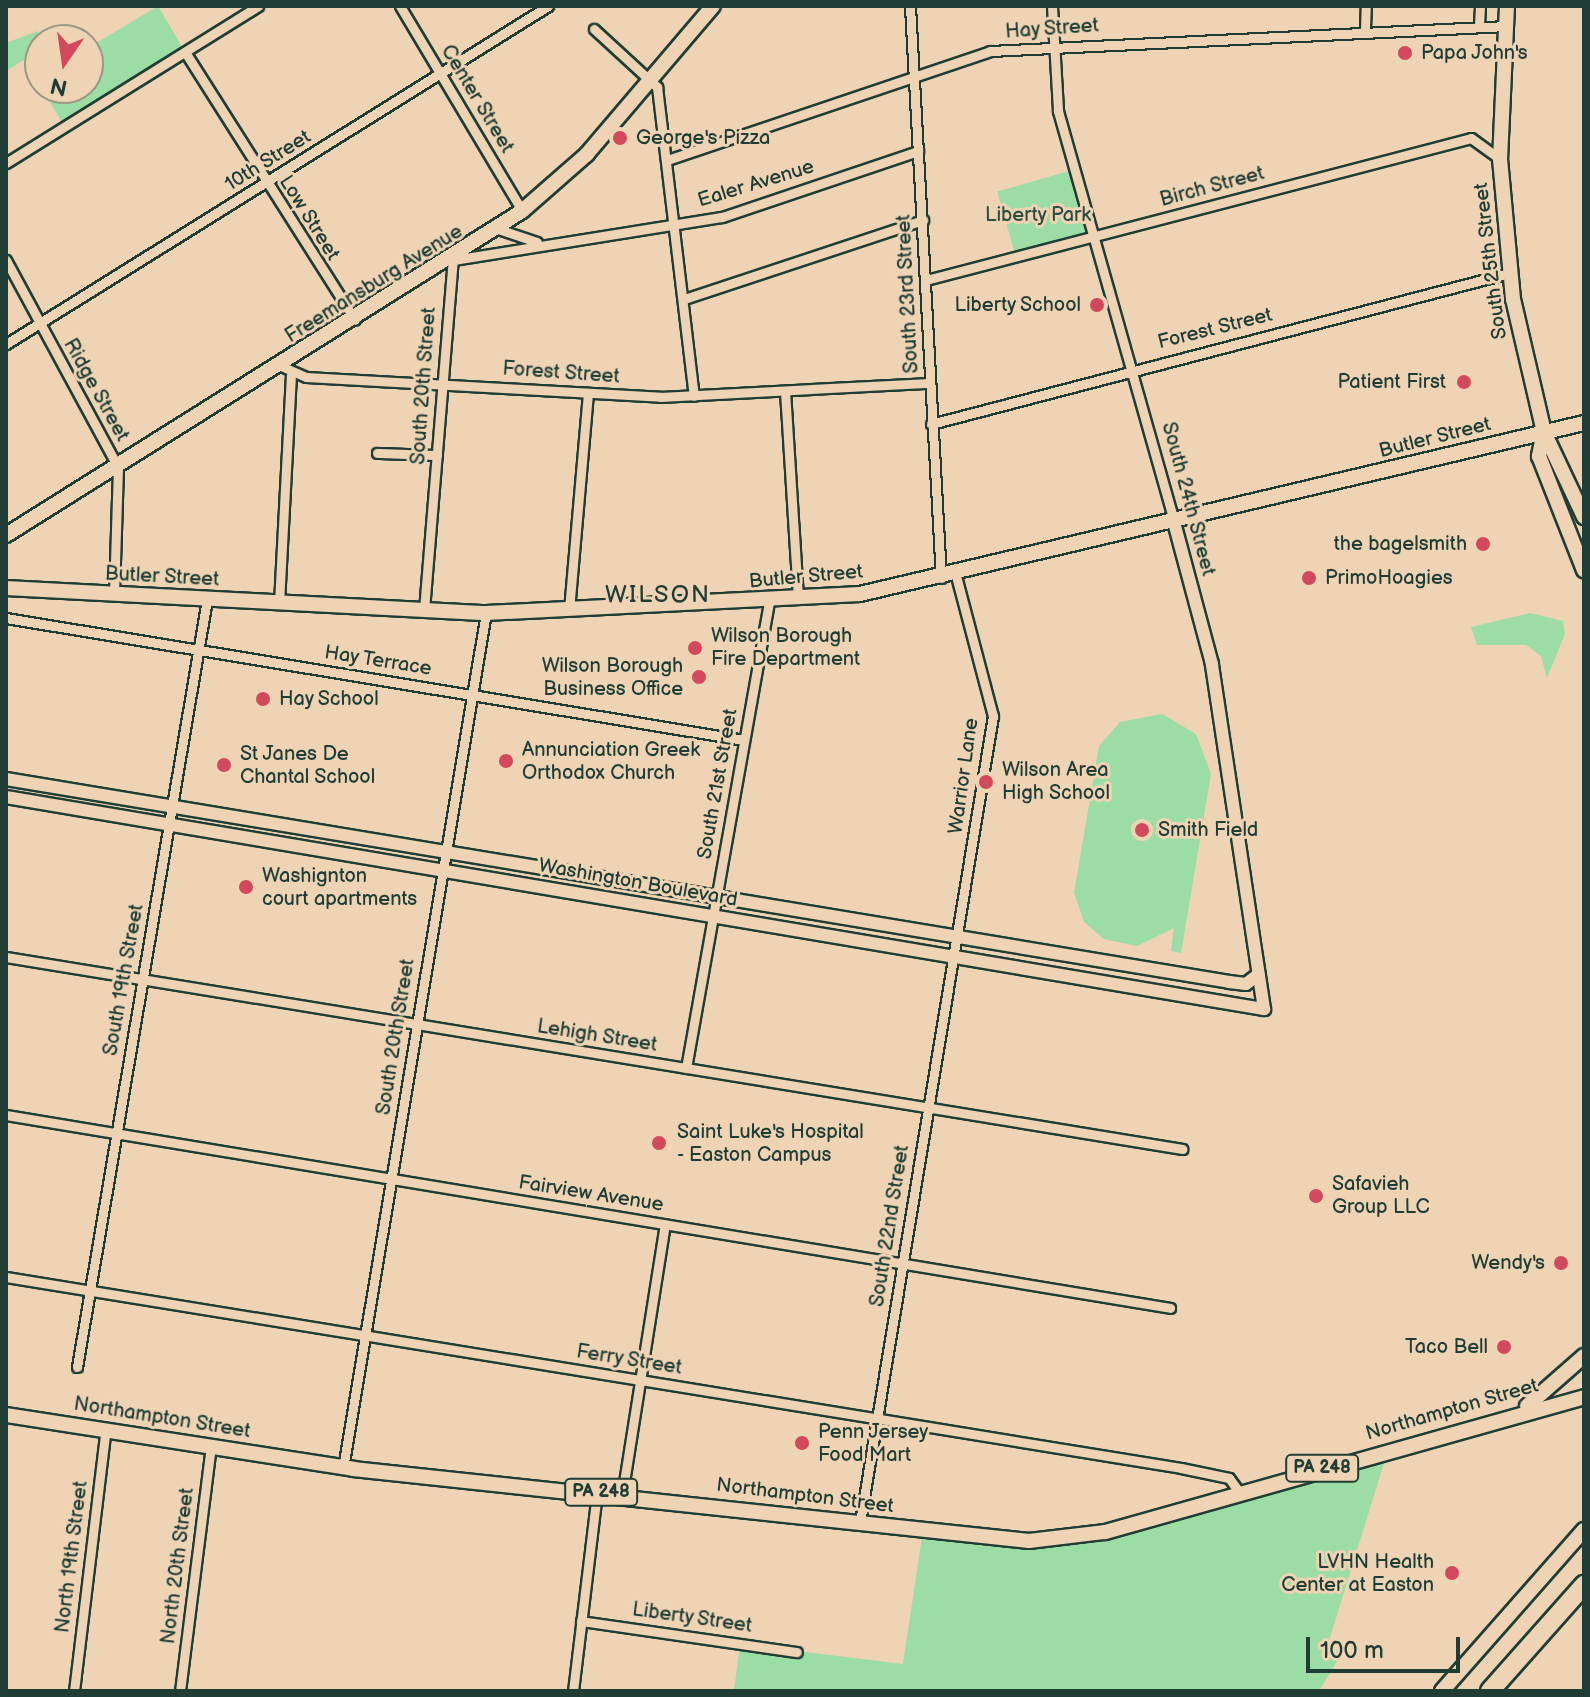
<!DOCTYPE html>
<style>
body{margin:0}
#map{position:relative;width:1590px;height:1697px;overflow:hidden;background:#eed4b5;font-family:"Balsamiq Sans",sans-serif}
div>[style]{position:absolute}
.green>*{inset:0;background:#9cdca5;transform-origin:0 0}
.roads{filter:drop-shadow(2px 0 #1f3d34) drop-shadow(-2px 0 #1f3d34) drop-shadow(0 2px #1f3d34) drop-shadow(0 -2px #1f3d34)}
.minor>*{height:9px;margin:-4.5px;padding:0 4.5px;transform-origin:4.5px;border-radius:4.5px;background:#eed4b5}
.tertiary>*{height:12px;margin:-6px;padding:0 6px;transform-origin:6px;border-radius:6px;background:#eed4b5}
.secondary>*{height:14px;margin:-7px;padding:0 7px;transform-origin:7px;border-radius:7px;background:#eed4b5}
.primary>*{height:14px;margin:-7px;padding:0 7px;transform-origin:7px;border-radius:7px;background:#eed4b5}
.motorway>*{height:18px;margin:-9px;padding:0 9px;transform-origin:9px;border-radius:9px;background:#eed4b5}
.dots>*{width:22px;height:22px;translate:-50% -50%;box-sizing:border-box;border:4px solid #eed4b5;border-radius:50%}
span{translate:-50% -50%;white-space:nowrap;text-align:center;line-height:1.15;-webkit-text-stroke:6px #eed4b5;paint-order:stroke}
.shield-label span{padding:2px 6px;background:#eed4b5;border:2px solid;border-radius:6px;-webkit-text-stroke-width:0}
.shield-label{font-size:18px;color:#1f3d34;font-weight:700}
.street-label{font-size:20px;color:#1f3d34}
.poi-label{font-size:20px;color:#1f3d34}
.left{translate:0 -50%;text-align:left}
.right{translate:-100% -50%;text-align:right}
.park-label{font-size:20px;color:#2c4d3f}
.quarter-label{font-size:24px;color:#1f3d34;letter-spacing:2px}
.frame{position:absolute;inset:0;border:8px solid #1f3d34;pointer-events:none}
.north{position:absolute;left:24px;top:24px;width:80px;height:80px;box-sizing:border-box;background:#eed4b5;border:2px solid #9b9881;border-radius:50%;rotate:193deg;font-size:22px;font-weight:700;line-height:32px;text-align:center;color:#1f3d34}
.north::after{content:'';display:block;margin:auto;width:28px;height:36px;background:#d1495b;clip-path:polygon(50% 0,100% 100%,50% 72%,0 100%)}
.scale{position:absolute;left:1306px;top:1637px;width:154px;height:36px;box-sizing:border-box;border:4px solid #1f3d34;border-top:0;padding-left:10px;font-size:24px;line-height:28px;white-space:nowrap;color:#1f3d34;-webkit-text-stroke:6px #eed4b5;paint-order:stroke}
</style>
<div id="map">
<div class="green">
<i style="clip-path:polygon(158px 6px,185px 52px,64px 126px,42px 88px,88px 88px,88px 48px)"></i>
<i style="clip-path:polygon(38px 31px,40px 50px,6px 71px,6px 43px)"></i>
<i style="left:1076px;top:169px;width:70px;height:82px;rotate:74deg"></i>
<i style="clip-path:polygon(1530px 613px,1563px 621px,1565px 634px,1547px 678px,1541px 656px,1526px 645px,1477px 645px,1471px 627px)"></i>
<i style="clip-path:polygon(1162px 714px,1196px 734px,1211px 774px,1181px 953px,1171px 951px,1174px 928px,1137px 946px,1104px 939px,1084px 922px,1074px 893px,1099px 746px,1120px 722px)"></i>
<i style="clip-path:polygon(1388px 1450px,1328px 1644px,1342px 1653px,1319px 1691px,734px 1691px,740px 1644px,903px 1664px,923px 1530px,1054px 1540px)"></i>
</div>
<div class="roads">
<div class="minor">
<i style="left:400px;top:6px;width:239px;rotate:59.2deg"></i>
<i style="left:910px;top:6px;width:573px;rotate:86.9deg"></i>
<i style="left:1052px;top:6px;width:105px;rotate:86.7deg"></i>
<i style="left:1058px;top:111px;width:427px;rotate:74.2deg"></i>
<i style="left:1479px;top:25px;width:19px;rotate:-87deg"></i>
<i style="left:594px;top:29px;width:86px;rotate:42.6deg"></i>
<i style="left:657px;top:87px;width:311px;rotate:83.2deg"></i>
<i style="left:1365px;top:29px;width:23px;rotate:-88deg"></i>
<i style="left:185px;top:52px;width:317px;rotate:57.6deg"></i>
<i style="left:667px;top:160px;width:341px;rotate:-18.6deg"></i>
<i style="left:990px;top:51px;width:517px;rotate:-2.77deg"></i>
<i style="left:6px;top:163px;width:297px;rotate:-31.9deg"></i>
<i style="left:498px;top:229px;width:41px;rotate:18.4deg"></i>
<i style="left:6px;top:260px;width:235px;rotate:61.6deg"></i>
<i style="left:118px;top:467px;width:127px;rotate:91.8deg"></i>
<i style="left:926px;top:280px;width:563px;rotate:-14.6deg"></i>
<i style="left:1471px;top:138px;width:36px;rotate:36deg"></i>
<i style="left:684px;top:299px;width:252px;rotate:-18.3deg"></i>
<i style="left:6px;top:344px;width:639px;rotate:-31.95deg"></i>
<i style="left:281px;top:366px;width:27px;rotate:24deg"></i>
<i style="left:306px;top:377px;width:355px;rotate:3.2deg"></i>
<i style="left:660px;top:397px;width:270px;rotate:-3deg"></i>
<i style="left:785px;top:391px;width:208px;rotate:86.4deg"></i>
<i style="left:931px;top:424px;width:597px;rotate:-14.64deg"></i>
<i style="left:377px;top:453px;width:60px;rotate:1.9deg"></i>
<i style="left:279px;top:603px;width:228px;rotate:-87deg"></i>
<i style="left:424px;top:610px;width:351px;rotate:-85.3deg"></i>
<i style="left:453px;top:260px;width:272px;rotate:-9.1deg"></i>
<i style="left:722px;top:217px;width:207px;rotate:-18.6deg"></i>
<i style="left:569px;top:610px;width:218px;rotate:-85deg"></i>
<i style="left:6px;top:618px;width:748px;rotate:9.39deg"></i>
<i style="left:6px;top:957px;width:1192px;rotate:9.27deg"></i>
<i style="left:686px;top:1068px;width:474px;rotate:-79.9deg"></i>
<i style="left:6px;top:1115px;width:1180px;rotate:9.41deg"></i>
<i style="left:6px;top:1277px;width:1190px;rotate:9.23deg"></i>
<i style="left:1181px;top:1468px;width:49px;rotate:11.8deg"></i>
<i style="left:1229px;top:1478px;width:17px;rotate:54deg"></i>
<i style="left:77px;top:1367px;width:779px;rotate:-80.39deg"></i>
<i style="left:343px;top:1468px;width:867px;rotate:-80.51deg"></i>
<i style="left:622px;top:1495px;width:274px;rotate:-81deg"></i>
<i style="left:860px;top:1522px;width:817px;rotate:-80.63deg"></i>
<i style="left:993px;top:716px;width:145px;rotate:-104.8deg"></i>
<i style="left:581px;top:1621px;width:218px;rotate:8.2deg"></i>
<i style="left:74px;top:1691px;width:265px;rotate:-83.1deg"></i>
<i style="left:180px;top:1691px;width:248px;rotate:-82.8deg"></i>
<i style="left:573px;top:1691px;width:200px;rotate:-83.1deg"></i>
</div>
<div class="tertiary">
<i style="left:6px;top:779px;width:1240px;rotate:9.42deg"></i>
<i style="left:1229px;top:982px;width:17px;rotate:7deg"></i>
<i style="left:1246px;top:984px;width:16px;rotate:-38deg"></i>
<i style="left:6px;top:797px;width:1276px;rotate:9.57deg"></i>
<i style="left:1264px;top:1009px;width:349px;rotate:-98.6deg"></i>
<i style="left:1212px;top:664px;width:147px;rotate:-105deg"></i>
</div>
<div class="secondary">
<i style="left:6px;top:535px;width:609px;rotate:-32.12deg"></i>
<i style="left:522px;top:211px;width:86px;rotate:-41.2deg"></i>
<i style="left:587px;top:154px;width:194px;rotate:-49.6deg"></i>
<i style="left:1442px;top:1691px;width:215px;rotate:-48.6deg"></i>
</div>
<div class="primary">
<i style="left:1507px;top:6px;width:153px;rotate:92.6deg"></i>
<i style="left:1500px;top:159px;width:141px;rotate:84.7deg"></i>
<i style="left:1513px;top:299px;width:137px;rotate:76.9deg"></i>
<i style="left:1544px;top:432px;width:94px;rotate:64.8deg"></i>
<i style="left:1544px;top:432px;width:25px;rotate:102deg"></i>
<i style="left:1539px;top:456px;width:123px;rotate:68.5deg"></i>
<i style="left:6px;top:588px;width:481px;rotate:3deg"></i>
<i style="left:486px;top:613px;width:374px;rotate:-2.9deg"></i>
<i style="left:860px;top:594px;width:744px;rotate:-13.29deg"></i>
<i style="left:1527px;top:1406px;width:76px;rotate:-41.3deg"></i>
<i style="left:6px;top:1415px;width:351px;rotate:8.8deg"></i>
<i style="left:353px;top:1469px;width:680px;rotate:6.08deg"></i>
<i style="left:1029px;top:1541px;width:77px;rotate:-6.8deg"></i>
<i style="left:1105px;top:1532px;width:498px;rotate:-15.7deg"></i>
</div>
<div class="motorway">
<i style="left:1490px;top:1691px;width:142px;rotate:-48.4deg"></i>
</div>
</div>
<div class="dots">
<i style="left:1405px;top:53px;background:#d1495b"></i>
<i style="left:620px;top:138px;background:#d1495b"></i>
<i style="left:1097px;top:305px;background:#d1495b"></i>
<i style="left:1464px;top:382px;background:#d1495b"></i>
<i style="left:1483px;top:544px;background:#d1495b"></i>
<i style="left:1309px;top:578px;background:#d1495b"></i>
<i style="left:695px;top:648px;background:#d1495b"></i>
<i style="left:699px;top:677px;background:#d1495b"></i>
<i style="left:263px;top:699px;background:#d1495b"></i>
<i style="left:506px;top:761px;background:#d1495b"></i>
<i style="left:224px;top:765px;background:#d1495b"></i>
<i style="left:986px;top:782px;background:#d1495b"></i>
<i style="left:1142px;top:830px;background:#d1495b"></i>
<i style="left:246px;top:887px;background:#d1495b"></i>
<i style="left:659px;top:1143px;background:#d1495b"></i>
<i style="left:1316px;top:1196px;background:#d1495b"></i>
<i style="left:1561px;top:1263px;background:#d1495b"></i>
<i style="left:1504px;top:1347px;background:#d1495b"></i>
<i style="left:802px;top:1443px;background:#d1495b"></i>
<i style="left:1452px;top:1573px;background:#d1495b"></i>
</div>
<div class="shield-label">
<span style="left:1322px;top:1468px">PA 248</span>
<span style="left:601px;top:1492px">PA 248</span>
</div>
<div class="street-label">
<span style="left:1052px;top:29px;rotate:-4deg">Hay Street</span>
<span style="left:477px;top:99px;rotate:59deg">Center Street</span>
<span style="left:268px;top:161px;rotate:-32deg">10th Street</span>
<span style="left:756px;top:184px;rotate:-17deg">Ealer Avenue</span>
<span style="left:1212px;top:187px;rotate:-15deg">Birch Street</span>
<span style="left:309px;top:218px;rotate:58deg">Low Street</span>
<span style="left:1491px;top:261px;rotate:-97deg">South 25th Street</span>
<span style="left:374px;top:284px;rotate:-32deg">Freemansburg Avenue</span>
<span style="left:908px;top:294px;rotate:-93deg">South 23rd Street</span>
<span style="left:1215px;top:329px;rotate:-14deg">Forest Street</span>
<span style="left:561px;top:373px;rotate:4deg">Forest Street</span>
<span style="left:424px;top:386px;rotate:-86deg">South 20th Street</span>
<span style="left:96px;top:390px;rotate:61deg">Ridge Street</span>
<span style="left:1435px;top:438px;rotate:-14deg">Butler Street</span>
<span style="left:1188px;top:499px;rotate:75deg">South 24th Street</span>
<span style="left:162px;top:577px;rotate:3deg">Butler Street</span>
<span style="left:806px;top:577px;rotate:-5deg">Butler Street</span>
<span style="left:378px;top:661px;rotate:9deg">Hay Terrace</span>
<span style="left:964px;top:776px;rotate:-82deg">Warrior Lane</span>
<span style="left:718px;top:784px;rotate:-80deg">South 21st Street</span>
<span style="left:638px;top:883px;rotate:10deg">Washington Boulevard</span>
<span style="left:124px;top:980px;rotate:-80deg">South 19th Street</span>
<span style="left:597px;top:1036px;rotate:9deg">Lehigh Street</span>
<span style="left:396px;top:1037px;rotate:-81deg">South 20th Street</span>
<span style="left:591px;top:1194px;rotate:9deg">Fairview Avenue</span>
<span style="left:890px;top:1226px;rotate:-81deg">South 22nd Street</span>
<span style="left:629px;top:1360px;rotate:9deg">Ferry Street</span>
<span style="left:1452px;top:1410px;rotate:-16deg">Northampton Street</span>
<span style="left:162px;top:1418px;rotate:9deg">Northampton Street</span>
<span style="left:805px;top:1496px;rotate:7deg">Northampton Street</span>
<span style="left:72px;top:1557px;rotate:-83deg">North 19th Street</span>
<span style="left:178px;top:1566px;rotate:-83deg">North 20th Street</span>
<span style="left:692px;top:1618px;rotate:8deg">Liberty Street</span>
</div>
<div class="poi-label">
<span class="left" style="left:1421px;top:53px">Papa John's</span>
<span class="left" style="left:636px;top:138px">George's Pizza</span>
<span class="right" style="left:1081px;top:305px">Liberty School</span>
<span class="right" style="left:1446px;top:382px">Patient First</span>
<span class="right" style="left:1467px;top:544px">the bagelsmith</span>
<span class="left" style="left:1325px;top:578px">PrimoHoagies</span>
<span class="left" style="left:711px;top:648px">Wilson Borough<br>Fire Department</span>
<span class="right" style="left:683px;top:678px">Wilson Borough<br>Business Office</span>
<span class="left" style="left:279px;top:699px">Hay School</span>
<span class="left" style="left:522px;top:762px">Annunciation Greek<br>Orthodox Church</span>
<span class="left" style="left:240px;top:766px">St Janes De<br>Chantal School</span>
<span class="left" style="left:1002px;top:782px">Wilson Area<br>High School</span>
<span class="left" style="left:1158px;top:830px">Smith Field</span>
<span class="left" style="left:262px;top:888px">Washignton<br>court apartments</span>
<span class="left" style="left:677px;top:1144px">Saint Luke's Hospital<br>- Easton Campus</span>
<span class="left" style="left:1332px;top:1196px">Safavieh<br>Group LLC</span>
<span class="right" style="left:1545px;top:1263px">Wendy's</span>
<span class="right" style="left:1488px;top:1347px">Taco Bell</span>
<span class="left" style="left:818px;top:1444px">Penn Jersey<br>Food Mart</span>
<span class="right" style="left:1434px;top:1574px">LVHN Health<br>Center at Easton</span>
</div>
<div class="park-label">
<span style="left:1038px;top:215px">Liberty Park</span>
</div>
<div class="quarter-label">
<span style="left:658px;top:595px">WILSON</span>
</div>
<div class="frame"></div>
<div class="north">N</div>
<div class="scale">100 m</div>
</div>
